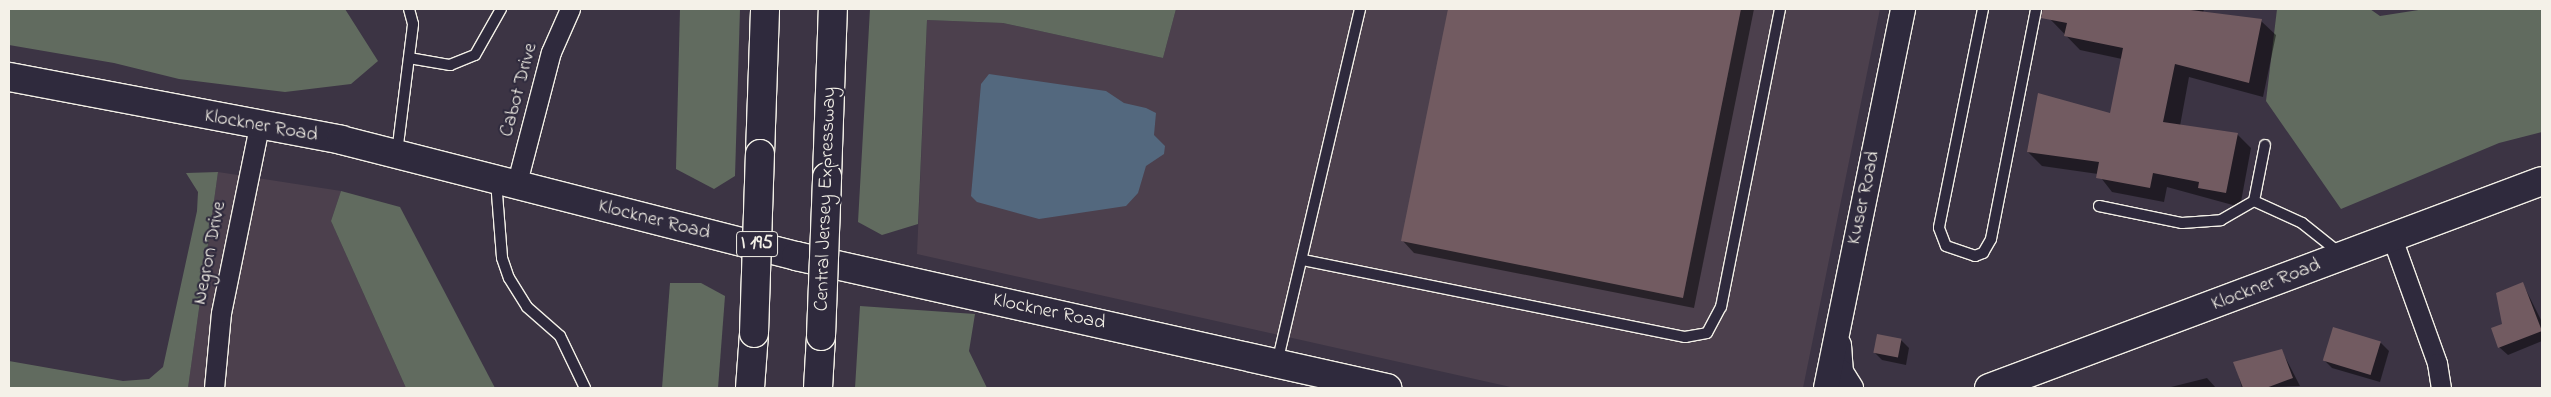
<!DOCTYPE html>
<style>
body{margin:0}
#map{position:relative;width:2551px;height:397px;overflow:hidden;background:#3c3444;font-family:"Indie Flower",sans-serif}
div>[style]{position:absolute}
.built>*{inset:0;background:#4c404d}
.green>*{inset:0;background:#616b5f}
.water>*{inset:0;background:#53687e}
.shadow>*{inset:0;background:#0007}
.building>*{inset:0;background:#725b61;transform-origin:0 0}
.roads{filter:drop-shadow(1px 0 #f4f1e8) drop-shadow(-1px 0 #f4f1e8) drop-shadow(0 1px #f4f1e8) drop-shadow(0 -1px #f4f1e8)}
.service>*{height:10px;margin:-5px;padding:0 5px;transform-origin:5px;border-radius:5px;background:#2f2a3d}
.minor>*{height:19px;margin:-9.5px;padding:0 9.5px;transform-origin:9.5px;border-radius:9.5px;background:#2f2a3d}
.tertiary>*{height:24px;margin:-12px;padding:0 12px;transform-origin:12px;border-radius:12px;background:#2f2a3d}
.secondary>*{height:28px;margin:-14px;padding:0 14px;transform-origin:14px;border-radius:14px;background:#2f2a3d}
.motorway>*{height:28px;margin:-14px;padding:0 14px;transform-origin:14px;border-radius:14px;background:#2f2a3d}
.bridges{filter:drop-shadow(1px 0 #f4f1e8) drop-shadow(-1px 0 #f4f1e8) drop-shadow(0 1px #f4f1e8) drop-shadow(0 -1px #f4f1e8)}
.motorway-bridge>*{height:28px;margin:-14px;padding:0 14px;transform-origin:14px;border-radius:14px;background:#2f2a3d}
span{translate:-50% -50%;white-space:nowrap;text-align:center;line-height:1.15;-webkit-text-stroke:4.5px #2f2a3d;paint-order:stroke}
.shield-label span{padding:1px 4px;background:#2f2a3d;border:1px solid;border-radius:4px;-webkit-text-stroke-width:0}
.shield-label{font-size:19px;color:#f4f1e8;font-weight:700}
.street-label{font-size:20px;color:#f4f1e8}
.frame{position:absolute;inset:0;border:10px solid #f4f1e8;pointer-events:none}
</style>
<div id="map">
<div class="built">
<i style="clip-path:polygon(1176px 9px,1880px 9px,1803px 388px,1515px 388px,917px 254px,927px 20px,1003px 23px,1163px 58px)"></i>
<i style="clip-path:polygon(218px 172px,341px 191px,331px 221px,406px 388px,188px 388px)"></i>
</div>
<div class="green">
<i style="clip-path:polygon(9px 9px,345px 9px,378px 61px,351px 84px,285px 92px,179px 79px,114px 63px,9px 45px)"></i>
<i style="clip-path:polygon(680px 9px,740px 9px,735px 176px,714px 189px,676px 169px)"></i>
<i style="clip-path:polygon(870px 9px,1176px 9px,1163px 58px,1003px 23px,927px 20px,918px 224px,882px 235px,858px 222px)"></i>
<i style="clip-path:polygon(2277px 9px,2370px 9px,2380px 16px,2425px 9px,2542px 9px,2542px 132px,2499px 143px,2341px 209px,2266px 101px)"></i>
<i style="clip-path:polygon(218px 172px,188px 388px,9px 388px,9px 361px,123px 381px,149px 379px,163px 367px,197px 211px,198px 192px,186px 173px)"></i>
<i style="clip-path:polygon(341px 191px,400px 207px,495px 388px,406px 388px,331px 221px)"></i>
<i style="clip-path:polygon(670px 283px,701px 283px,725px 296px,718px 388px,662px 388px)"></i>
<i style="clip-path:polygon(860px 306px,975px 314px,969px 351px,987px 388px,855px 388px)"></i>
</div>
<div class="water">
<i style="clip-path:polygon(989px 74px,1106px 91px,1124px 103px,1146px 108px,1156px 113px,1154px 135px,1165px 146px,1164px 154px,1146px 166px,1138px 193px,1126px 206px,1039px 219px,977px 202px,971px 196px,981px 84px)"></i>
</div>
<div class="shadow">
<i style="clip-path:polygon(1450px 9px,1754px 9px,1694px 308px,1414px 253px,1403px 241px)"></i>
<i style="clip-path:polygon(2052px 9px,2204px 9px,2203px 13px,2261px 21px,2276px 35px,2263px 97px,2189px 77px,2180px 126px,2237px 134px,2251px 148px,2240px 207px,2167px 187px,2164px 202px,2112px 192px,2098px 174px,2042px 166px,2028px 152px,2111px 114px,2122px 59px,2080px 50px,2050px 19px)"></i>
<i style="clip-path:polygon(2523px 284px,2542px 322px,2542px 341px,2508px 355px,2499px 347px,2503px 324px)"></i>
<i style="clip-path:polygon(1901px 340px,1909px 348px,1906px 365px,1882px 360px,1874px 352px)"></i>
<i style="clip-path:polygon(2381px 343px,2389px 351px,2380px 382px,2332px 368px,2324px 360px)"></i>
<i style="clip-path:polygon(2282px 351px,2300px 386px,2242px 388px,2235px 363px)"></i>
<i style="clip-path:polygon(2207px 378px,2216px 388px,2167px 388px)"></i>
</div>
<div class="building">
<i style="clip-path:polygon(1448px 9px,1741px 9px,1683px 298px,1401px 241px)"></i>
<i style="clip-path:polygon(2043px 9px,2183px 9px,2262px 19px,2249px 83px,2175px 64px,2163px 122px,2238px 133px,2226px 193px,2198px 188px,2199px 182px,2153px 173px,2150px 188px,2096px 178px,2099px 162px,2027px 152px,2038px 93px,2110px 113px,2123px 48px,2064px 36px,2067px 23px,2041px 18px)"></i>
<i style="clip-path:polygon(2523px 282px,2542px 331px,2498px 348px,2491px 328px,2502px 324px,2496px 293px)"></i>
<i style="left:2333px;top:327px;width:50px;height:35px;rotate:17deg"></i>
<i style="left:1877px;top:334px;width:25px;height:19px;rotate:11deg"></i>
<i style="clip-path:polygon(2282px 349px,2293px 378px,2266px 388px,2243px 388px,2233px 362px)"></i>
</div>
<div class="roads">
<div class="service">
<i style="left:1983px;top:9px;width:223px;rotate:101.4deg"></i>
<i style="left:1939px;top:228px;width:19px;rotate:69deg"></i>
<i style="left:1946px;top:246px;width:31px;rotate:19deg"></i>
<i style="left:1975px;top:256px;width:9px;rotate:-21deg"></i>
<i style="left:1983px;top:253px;width:16px;rotate:-60deg"></i>
<i style="left:1991px;top:239px;width:234px;rotate:-78.9deg"></i>
<i style="left:409px;top:58px;width:42px;rotate:9.7deg"></i>
<i style="left:450px;top:65px;width:27px;rotate:-22deg"></i>
<i style="left:475px;top:55px;width:53px;rotate:-60.5deg"></i>
<i style="left:397px;top:153px;width:130px;rotate:-82.9deg"></i>
<i style="left:413px;top:24px;width:16px;rotate:-105deg"></i>
<i style="left:496px;top:181px;width:77px;rotate:85.5deg"></i>
<i style="left:502px;top:258px;width:21px;rotate:71deg"></i>
<i style="left:509px;top:278px;width:34px;rotate:58deg"></i>
<i style="left:527px;top:307px;width:44px;rotate:41.3deg"></i>
<i style="left:560px;top:336px;width:58px;rotate:64.3deg"></i>
<i style="left:2254px;top:201px;width:53px;rotate:24.6deg"></i>
<i style="left:2302px;top:223px;width:50px;rotate:38.5deg"></i>
<i style="left:2099px;top:206px;width:85px;rotate:11.6deg"></i>
<i style="left:2182px;top:223px;width:39px;rotate:-4deg"></i>
<i style="left:2221px;top:220px;width:38px;rotate:-30deg"></i>
<i style="left:2254px;top:201px;width:57px;rotate:-78.9deg"></i>
<i style="left:1303px;top:260px;width:390px;rotate:11.4deg"></i>
<i style="left:1685px;top:337px;width:22px;rotate:-10deg"></i>
<i style="left:1707px;top:333px;width:30px;rotate:-62deg"></i>
<i style="left:1721px;top:307px;width:304px;rotate:-78.8deg"></i>
<i style="left:1277px;top:363px;width:364px;rotate:-76.8deg"></i>
</div>
<div class="minor">
<i style="left:516px;top:186px;width:138px;rotate:-75.4deg"></i>
<i style="left:551px;top:52px;width:47px;rotate:-66.2deg"></i>
<i style="left:2392px;top:238px;width:133px;rotate:70.2deg"></i>
<i style="left:2437px;top:363px;width:25px;rotate:81deg"></i>
<i style="left:214px;top:388px;width:75px;rotate:-84.7deg"></i>
<i style="left:221px;top:313px;width:190px;rotate:-78.5deg"></i>
</div>
<div class="tertiary">
<i style="left:1839px;top:345px;width:27px;rotate:86deg"></i>
<i style="left:1841px;top:372px;width:19px;rotate:58deg"></i>
<i style="left:1826px;top:388px;width:387px;rotate:-78.5deg"></i>
</div>
<div class="secondary">
<i style="left:9px;top:77px;width:338px;rotate:10.7deg"></i>
<i style="left:341px;top:140px;width:470px;rotate:14.3deg"></i>
<i style="left:796px;top:256px;width:606px;rotate:12.59deg"></i>
<i style="left:1989px;top:388px;width:590px;rotate:-20.52deg"></i>
</div>
<div class="motorway">
<i style="left:760px;top:154px;width:145px;rotate:-88deg"></i>
<i style="left:827px;top:177px;width:168px;rotate:-88deg"></i>
<i style="left:750px;top:388px;width:55px;rotate:-85.8deg"></i>
<i style="left:818px;top:388px;width:52px;rotate:-86.7deg"></i>
</div>
</div>
<div class="bridges">
<div class="motorway-bridge">
<i style="left:754px;top:333px;width:179px;rotate:-88.1deg"></i>
<i style="left:821px;top:336px;width:159px;rotate:-87.8deg"></i>
</div>
</div>
<div class="shield-label">
<span style="left:757px;top:244px">I 195</span>
</div>
<div class="street-label">
<span style="left:519px;top:90px;rotate:-75deg">Cabot Drive</span>
<span style="left:261px;top:126px;rotate:10deg">Klockner Road</span>
<span style="left:1864px;top:198px;rotate:-78deg">Kuser Road</span>
<span style="left:826px;top:199px;rotate:-88deg">Central Jersey Expressway</span>
<span style="left:654px;top:220px;rotate:14deg">Klockner Road</span>
<span style="left:210px;top:253px;rotate:-79deg">Negron Drive</span>
<span style="left:2266px;top:285px;rotate:-21deg">Klockner Road</span>
<span style="left:1049px;top:312px;rotate:12deg">Klockner Road</span>
</div>
<div class="frame"></div>
</div>
